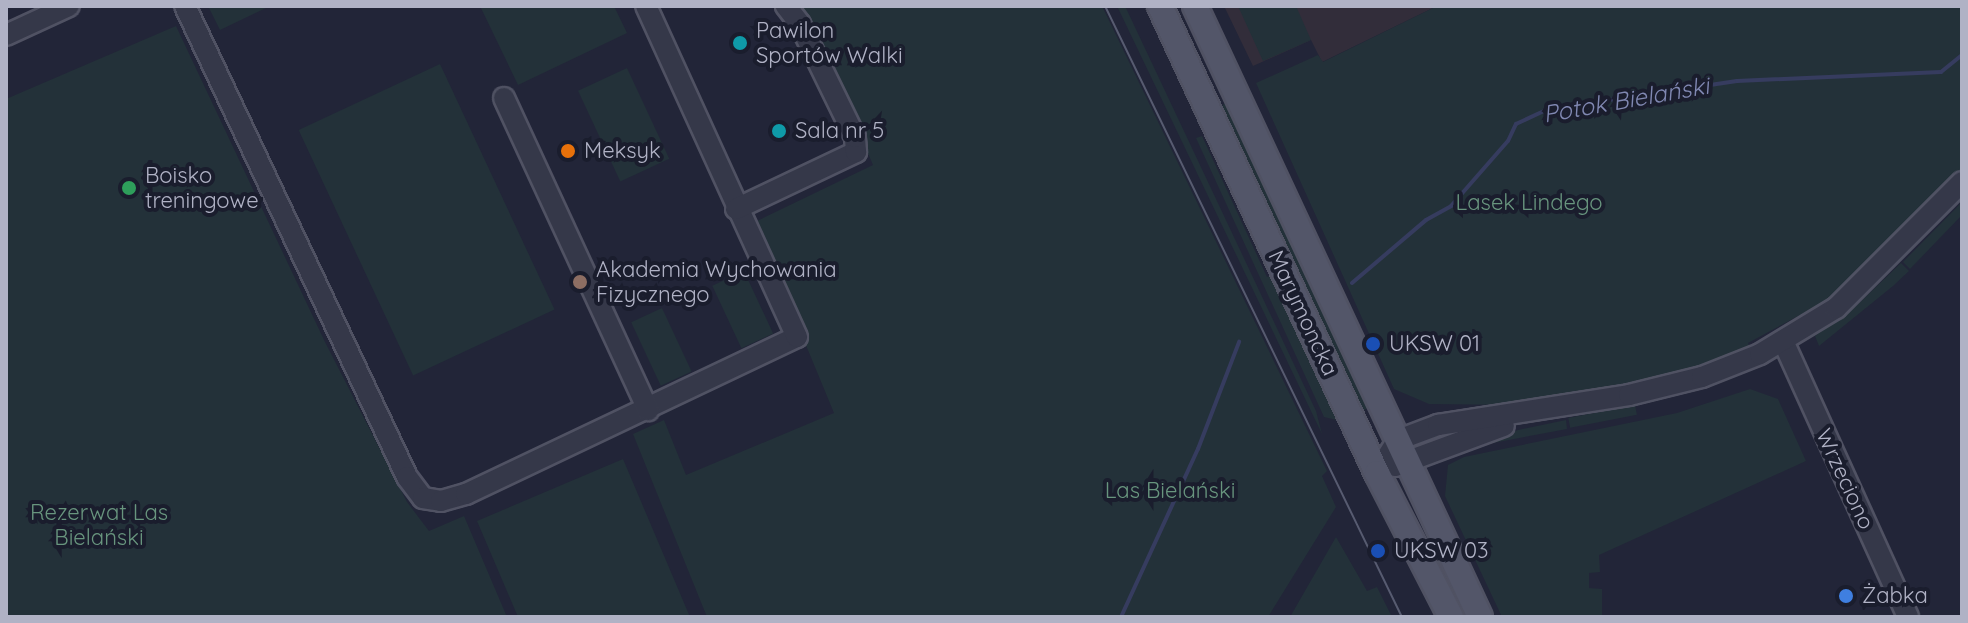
<!DOCTYPE html>
<meta charset="utf-8">
<style>
body{margin:0}
#map{position:relative;width:1968px;height:623px;overflow:hidden;background:#222538;font-family:Quicksand,sans-serif}
div>[style]{position:absolute}
.medical>*{inset:0;background:#322d3a}
.green>*{inset:0;background:#233139;transform-origin:0 0}
.stream>*{height:4px;margin:-2px;padding:0 2px;transform-origin:2px;border-radius:2px;background:#363c5f}
.roads{filter:drop-shadow(2px 0 #505263) drop-shadow(-2px 0 #505263) drop-shadow(0 2px #505263) drop-shadow(0 -2px #505263)}
.minor>*{height:20px;margin:-10px;padding:0 10px;transform-origin:10px;border-radius:10px;background:#353849}
.major>*{height:24px;margin:-12px;padding:0 12px;transform-origin:12px;border-radius:12px;background:#535669}
.tram>*{height:2px;margin:-1px;padding:0 1px;transform-origin:1px;border-radius:1px;background:#575b70}
.dots>*{width:22px;height:22px;translate:-50% -50%;box-sizing:border-box;border:4px solid #1a1d2d;border-radius:50%}
span{translate:-50% -50%;white-space:nowrap;text-align:center;line-height:1.15;-webkit-text-stroke:8px #1a1d2d;paint-order:stroke}
.poi-label{font-size:22px;color:#b0b2c5}
.left{translate:0 -50%;text-align:left}
.park-label{font-size:22px;color:#68957e}
.street-label{font-size:22px;color:#b0b2c5}
.water-label{font-size:24px;color:#8088b2;font-style:italic}
.frame{position:absolute;inset:0;border:8px solid #b0b2c5;pointer-events:none}
</style>
<div id="map">
<div class="medical">
<i style="clip-path:polygon(1224px 6px,1437px 6px,1322px 62px,1311px 40px,1253px 66px)"></i>
</div>
<div class="green">
<i style="clip-path:polygon(208px 6px,270px 6px,220px 30px)"></i>
<i style="clip-path:polygon(480px 6px,614px 6px,627px 33px,518px 85px)"></i>
<i style="clip-path:polygon(796px 6px,1102px 6px,1327px 471px,1322px 476px,1336px 507px,1268px 617px,707px 617px,633px 434px,664px 420px,686px 475px,834px 413px,755px 222px,873px 165px,814px 26px)"></i>
<i style="clip-path:polygon(1117px 6px,1125px 6px,1316px 411px,1322px 434px)"></i>
<i style="clip-path:polygon(1238px 6px,1296px 6px,1311px 40px,1263px 61px)"></i>
<i style="clip-path:polygon(1437px 6px,1962px 6px,1962px 170px,1849px 284px,1803px 319px,1800px 315px,1748px 343px,1750px 347px,1683px 371px,1576px 395px,1518px 405px,1429px 404px,1394px 389px,1256px 83px,1318px 55px,1323px 62px)"></i>
<i style="clip-path:polygon(176px 26px,325px 342px,407px 502px,429px 531px,464px 516px,507px 617px,6px 617px,6px 99px)"></i>
<i style="left:440px;top:64px;width:271px;height:156px;rotate:65deg"></i>
<i style="left:627px;top:68px;width:100px;height:54px;rotate:65deg"></i>
<i style="clip-path:polygon(1228px 100px,1372px 406px,1360px 412px,1220px 108px)"></i>
<i style="clip-path:polygon(1202px 136px,1267px 277px,1275px 274px,1341px 421px,1324px 417px,1196px 138px)"></i>
<i style="clip-path:polygon(1962px 202px,1962px 215px,1910px 269px,1903px 262px)"></i>
<i style="clip-path:polygon(1901px 263px,1909px 271px,1893px 286px,1819px 346px,1815px 336px,1855px 307px)"></i>
<i style="left:744px;top:271px;width:69px;height:35px;rotate:65deg"></i>
<i style="left:662px;top:308px;width:70px;height:34px;rotate:65deg"></i>
<i style="clip-path:polygon(1750px 389px,1778px 399px,1806px 461px,1599px 555px,1600px 572px,1589px 573px,1589px 588px,1602px 589px,1602px 617px,1502px 617px,1445px 496px,1448px 465px,1464px 457px,1677px 413px)"></i>
<i style="left:1635px;top:405px;width:10px;height:68px;rotate:79deg"></i>
<i style="clip-path:polygon(1566px 420px,1567px 429px,1461px 449px,1518px 430px)"></i>
<i style="clip-path:polygon(623px 459px,690px 617px,518px 617px,477px 521px)"></i>
<i style="clip-path:polygon(1336px 537px,1367px 591px,1377px 587px,1392px 617px,1290px 617px)"></i>
</div>
<div class="stream">
<i style="left:1352px;top:283px;width:97px;rotate:-40.4deg"></i>
<i style="left:1426px;top:220px;width:29px;rotate:-29deg"></i>
<i style="left:1451px;top:206px;width:86px;rotate:-48.8deg"></i>
<i style="left:1508px;top:141px;width:19px;rotate:-65deg"></i>
<i style="left:1516px;top:124px;width:35px;rotate:-25deg"></i>
<i style="left:1548px;top:109px;width:191px;rotate:-8.4deg"></i>
<i style="left:1737px;top:81px;width:204px;rotate:-2.5deg"></i>
<i style="left:1941px;top:72px;width:27px;rotate:-39deg"></i>
<i style="left:1121px;top:617px;width:185px;rotate:-65.4deg"></i>
<i style="left:1198px;top:449px;width:115px;rotate:-69deg"></i>
</div>
<div class="roads">
<div class="minor">
<i style="left:185px;top:6px;width:521px;rotate:64.76deg"></i>
<i style="left:407px;top:477px;width:26px;rotate:53deg"></i>
<i style="left:423px;top:498px;width:18px;rotate:9deg"></i>
<i style="left:441px;top:501px;width:26px;rotate:-16deg"></i>
<i style="left:466px;top:494px;width:366px;rotate:-25.4deg"></i>
<i style="left:797px;top:337px;width:364px;rotate:-114.5deg"></i>
<i style="left:6px;top:35px;width:69px;rotate:-24.7deg"></i>
<i style="left:504px;top:98px;width:344px;rotate:65.2deg"></i>
<i style="left:736px;top:209px;width:133px;rotate:-25.4deg"></i>
<i style="left:856px;top:152px;width:15px;rotate:-94deg"></i>
<i style="left:855px;top:137px;width:126px;rotate:-116deg"></i>
<i style="left:800px;top:24px;width:23px;rotate:-128deg"></i>
<i style="left:1783px;top:341px;width:303px;rotate:65.6deg"></i>
<i style="left:1395px;top:466px;width:116px;rotate:-20.2deg"></i>
<i style="left:1377px;top:473px;width:39px;rotate:-58deg"></i>
<i style="left:1398px;top:440px;width:43px;rotate:-20.6deg"></i>
<i style="left:1438px;top:425px;width:193px;rotate:-8.9deg"></i>
<i style="left:1629px;top:395px;width:75px;rotate:-13.9deg"></i>
<i style="left:1702px;top:377px;width:62px;rotate:-21.6deg"></i>
<i style="left:1760px;top:354px;width:89px;rotate:-31.2deg"></i>
<i style="left:1836px;top:308px;width:178px;rotate:-45deg"></i>
</div>
<div class="major">
<i style="left:1160px;top:6px;width:515px;rotate:65.08deg"></i>
<i style="left:1377px;top:473px;width:162px;rotate:62.8deg"></i>
<i style="left:1195px;top:6px;width:674px;rotate:64.99deg"></i>
</div>
</div>
<div class="tram">
<i style="left:1105px;top:6px;width:679px;rotate:64.08deg"></i>
</div>
<div class="dots">
<i style="left:740px;top:43px;background:#0f9aa8"></i>
<i style="left:779px;top:131px;background:#0f9aa8"></i>
<i style="left:568px;top:151px;background:#e8710a"></i>
<i style="left:129px;top:188px;background:#2e9e5b"></i>
<i style="left:580px;top:282px;background:#8d6e63"></i>
<i style="left:1373px;top:344px;background:#1a4fb4"></i>
<i style="left:1378px;top:551px;background:#1a4fb4"></i>
<i style="left:1846px;top:596px;background:#3f7fe0"></i>
</div>
<div class="poi-label">
<span class="left" style="left:756px;top:43px">Pawilon<br>Sportów Walki</span>
<span class="left" style="left:795px;top:131px">Sala nr 5</span>
<span class="left" style="left:584px;top:151px">Meksyk</span>
<span class="left" style="left:145px;top:188px">Boisko<br>treningowe</span>
<span class="left" style="left:596px;top:282px">Akademia Wychowania<br>Fizycznego</span>
<span class="left" style="left:1389px;top:344px">UKSW 01</span>
<span class="left" style="left:1394px;top:551px">UKSW 03</span>
<span class="left" style="left:1862px;top:596px">Żabka</span>
</div>
<div class="park-label">
<span style="left:1529px;top:203px">Lasek Lindego</span>
<span style="left:1170px;top:491px">Las Bielański</span>
<span style="left:99px;top:525px">Rezerwat Las<br>Bielański</span>
</div>
<div class="street-label">
<span style="left:1303px;top:313px;rotate:65deg">Marymoncka</span>
<span style="left:1845px;top:479px;rotate:65deg">Wrzeciono</span>
</div>
<div class="water-label">
<span style="left:1626px;top:100px;rotate:-10deg">Potok Bielański</span>
</div>
<div class="frame"></div>
</div>
